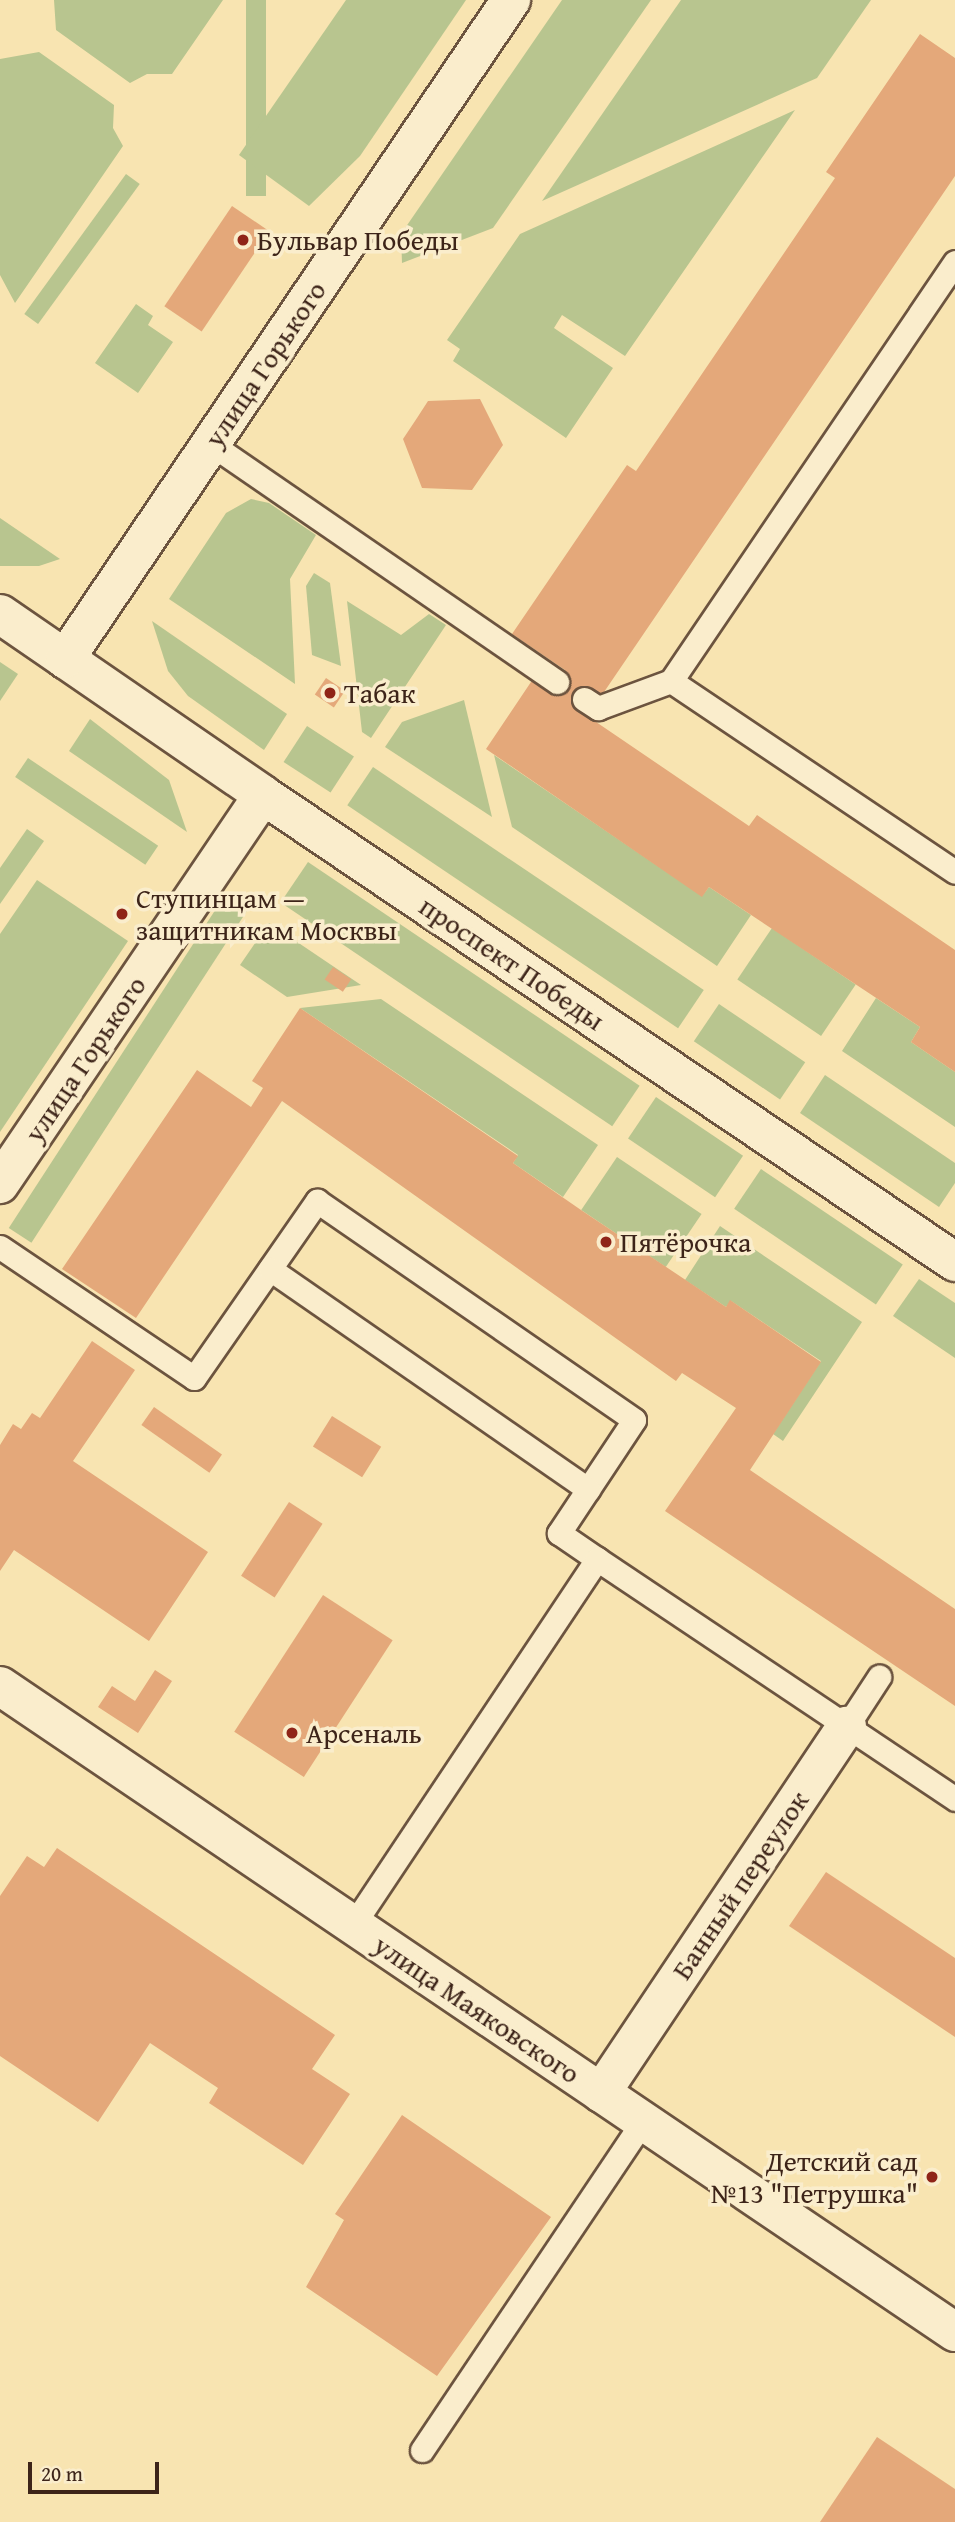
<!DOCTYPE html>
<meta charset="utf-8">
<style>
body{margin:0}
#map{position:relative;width:955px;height:2522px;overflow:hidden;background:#f8e4b1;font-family:"Gentium Book Plus",serif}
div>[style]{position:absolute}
.green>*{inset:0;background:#b8c58f;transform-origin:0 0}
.building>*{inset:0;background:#e4a87a;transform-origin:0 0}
.roads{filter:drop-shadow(2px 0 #6c543f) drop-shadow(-2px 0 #6c543f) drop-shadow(0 2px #6c543f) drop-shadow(0 -2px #6c543f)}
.lane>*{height:23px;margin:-11.5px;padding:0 11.5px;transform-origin:11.5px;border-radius:11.5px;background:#faedcc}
.street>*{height:38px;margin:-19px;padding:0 19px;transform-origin:19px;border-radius:19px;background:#faedcc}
.secondary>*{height:38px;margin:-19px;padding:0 19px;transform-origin:19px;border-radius:19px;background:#faedcc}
.dots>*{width:19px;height:19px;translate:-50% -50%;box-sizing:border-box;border:4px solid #faedcc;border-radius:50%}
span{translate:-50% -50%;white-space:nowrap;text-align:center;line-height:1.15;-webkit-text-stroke:7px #faedcc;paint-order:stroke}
.poi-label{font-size:28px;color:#3d2419}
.left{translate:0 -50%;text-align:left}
.right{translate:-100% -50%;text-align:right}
.street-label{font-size:28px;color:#3d2419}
.scale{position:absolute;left:28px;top:2462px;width:131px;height:32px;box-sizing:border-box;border:4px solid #3d2419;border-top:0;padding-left:9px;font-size:21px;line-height:24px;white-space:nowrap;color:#3d2419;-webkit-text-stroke:5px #faedcc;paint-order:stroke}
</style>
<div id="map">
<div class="green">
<i style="clip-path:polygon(54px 0,223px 0,172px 74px,147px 74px,130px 83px,56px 30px)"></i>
<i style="left:246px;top:0;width:20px;height:196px"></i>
<i style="clip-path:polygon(346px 0,466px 0,360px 156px,309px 206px,239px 155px)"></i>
<i style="clip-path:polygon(562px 0,651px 0,493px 228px,402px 263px,401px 234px)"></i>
<i style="clip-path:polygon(681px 0,871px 0,817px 78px,542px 201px)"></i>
<i style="clip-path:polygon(39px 52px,114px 105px,113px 128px,123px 146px,15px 303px,0 275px,0 59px)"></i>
<i style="clip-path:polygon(795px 110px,625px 356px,562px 315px,554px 328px,613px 368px,566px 438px,453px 361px,460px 349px,447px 340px,520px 234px)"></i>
<i style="left:126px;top:174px;width:17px;height:173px;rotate:36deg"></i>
<i style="clip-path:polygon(136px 304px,153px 316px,148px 325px,173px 342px,138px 393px,95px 363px)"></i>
<i style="clip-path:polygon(251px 499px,269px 503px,316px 535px,290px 579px,295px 684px,169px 599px,226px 513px)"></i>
<i style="clip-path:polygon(0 518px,60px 559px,39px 566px,0 566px)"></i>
<i style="clip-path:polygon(314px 573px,330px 583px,341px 666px,312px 655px,306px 586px)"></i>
<i style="clip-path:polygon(347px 601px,401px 635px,429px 614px,446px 625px,371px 738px,362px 732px)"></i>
<i style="clip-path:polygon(152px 621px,287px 714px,264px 750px,188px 696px,168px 671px)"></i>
<i style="clip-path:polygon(0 662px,18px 674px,0 701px)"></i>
<i style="clip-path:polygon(464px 700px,492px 817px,385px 747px,402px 722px)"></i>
<i style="clip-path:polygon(90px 719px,169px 780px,187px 832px,69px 751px)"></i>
<i style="left:307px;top:726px;width:56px;height:43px;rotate:33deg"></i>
<i style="clip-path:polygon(494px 755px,702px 896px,709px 887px,751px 915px,717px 966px,512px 827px)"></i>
<i style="left:28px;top:758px;width:157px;height:23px;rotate:34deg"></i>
<i style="left:373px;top:767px;width:399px;height:46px;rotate:34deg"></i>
<i style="clip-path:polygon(27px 829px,44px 841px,0 904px,0 868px)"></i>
<i style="left:308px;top:862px;width:400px;height:49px;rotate:34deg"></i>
<i style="clip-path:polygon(37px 880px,128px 941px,0 1132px,0 934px)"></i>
<i style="left:225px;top:895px;width:27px;height:397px;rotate:33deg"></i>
<i style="clip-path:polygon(269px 923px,361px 985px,287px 997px,240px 965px)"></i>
<i style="left:772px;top:928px;width:101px;height:62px;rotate:34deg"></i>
<i style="clip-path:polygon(876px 998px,920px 1027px,911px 1042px,955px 1072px,955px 1127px,842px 1051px)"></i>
<i style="clip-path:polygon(381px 999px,598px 1145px,563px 1197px,513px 1163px,518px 1155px,300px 1008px)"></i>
<i style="left:719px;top:1004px;width:104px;height:45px;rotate:34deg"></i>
<i style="clip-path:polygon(825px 1075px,955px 1163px,955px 1183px,939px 1207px,800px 1113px)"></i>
<i style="left:656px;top:1097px;width:105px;height:50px;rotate:34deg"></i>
<i style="left:617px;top:1157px;width:102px;height:64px;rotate:34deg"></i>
<i style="left:761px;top:1169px;width:171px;height:48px;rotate:34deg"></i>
<i style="clip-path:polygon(720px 1226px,862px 1322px,783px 1441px,773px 1434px,821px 1361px,731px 1301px,726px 1307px,685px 1280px)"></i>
<i style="clip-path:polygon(919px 1279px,955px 1303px,955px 1358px,893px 1316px)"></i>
</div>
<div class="building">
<i style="clip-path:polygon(920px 34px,955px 58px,955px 176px,602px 695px,592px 689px,577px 709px,749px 826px,757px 815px,955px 950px,955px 1072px,911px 1042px,920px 1027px,709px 887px,702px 897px,486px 749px,533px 679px,550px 690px,565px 670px,512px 634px,627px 465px,636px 471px,835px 178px,826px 172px)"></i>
<i style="left:232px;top:206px;width:45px;height:121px;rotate:34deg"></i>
<i style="clip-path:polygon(480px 399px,503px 445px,472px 490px,422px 488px,403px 439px,417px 418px,428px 401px)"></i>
<i style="left:326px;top:678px;width:23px;height:20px;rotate:34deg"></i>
<i style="left:333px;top:967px;width:22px;height:15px;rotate:34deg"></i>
<i style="clip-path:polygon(300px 1008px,518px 1156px,513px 1163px,581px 1210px,726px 1307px,730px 1300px,821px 1362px,750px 1470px,955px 1609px,955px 1706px,665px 1511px,736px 1408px,682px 1373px,676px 1381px,282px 1101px,136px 1318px,62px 1269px,197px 1070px,251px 1107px,263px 1088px,252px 1081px)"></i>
<i style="clip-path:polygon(92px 1341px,135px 1370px,73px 1461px,208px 1552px,149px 1641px,14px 1550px,0 1571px,0 1445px,13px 1424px,21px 1429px,32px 1413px,40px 1418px)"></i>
<i style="left:154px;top:1407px;width:83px;height:22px;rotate:35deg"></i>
<i style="left:332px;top:1416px;width:58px;height:36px;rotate:32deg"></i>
<i style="left:289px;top:1502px;width:40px;height:88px;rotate:33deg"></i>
<i style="left:323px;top:1595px;width:83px;height:163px;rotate:33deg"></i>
<i style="clip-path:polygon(155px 1670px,172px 1681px,138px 1733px,98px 1707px,112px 1686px,135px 1701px)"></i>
<i style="clip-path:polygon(57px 1848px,335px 2035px,312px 2069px,350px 2094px,303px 2165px,209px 2103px,218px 2088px,150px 2043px,98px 2122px,0 2056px,0 1896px,27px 1856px,44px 1867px)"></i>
<i style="clip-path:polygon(826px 1872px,955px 1958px,955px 2037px,789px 1926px)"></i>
<i style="clip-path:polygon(402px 2115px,551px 2217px,437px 2376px,306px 2287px,344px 2220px,335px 2214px)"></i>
<i style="clip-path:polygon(877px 2437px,955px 2489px,955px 2522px,820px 2522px)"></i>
</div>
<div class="roads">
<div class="lane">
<i style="left:955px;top:262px;width:506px;rotate:124.13deg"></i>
<i style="left:671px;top:681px;width:342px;rotate:33.9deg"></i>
<i style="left:211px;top:444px;width:420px;rotate:34.5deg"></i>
<i style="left:584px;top:699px;width:17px;rotate:33deg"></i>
<i style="left:598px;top:708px;width:78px;rotate:-20.3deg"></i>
<i style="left:0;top:1247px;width:234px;rotate:34deg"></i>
<i style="left:194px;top:1378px;width:216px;rotate:-55.2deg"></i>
<i style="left:317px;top:1201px;width:385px;rotate:34.6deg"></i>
<i style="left:634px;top:1420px;width:136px;rotate:123.6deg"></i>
<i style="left:559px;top:1533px;width:46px;rotate:34.4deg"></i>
<i style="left:270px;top:1269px;width:387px;rotate:34.7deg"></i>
<i style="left:847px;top:1726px;width:59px;rotate:-56.9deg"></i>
<i style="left:353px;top:1925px;width:440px;rotate:-56.3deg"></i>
<i style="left:597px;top:1559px;width:431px;rotate:33.8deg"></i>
<i style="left:422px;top:2450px;width:396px;rotate:-56.1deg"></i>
</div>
<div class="street">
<i style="left:263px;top:795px;width:835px;rotate:34.01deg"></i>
<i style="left:0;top:1686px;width:1153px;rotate:34.08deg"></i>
<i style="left:601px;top:2093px;width:442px;rotate:-56.2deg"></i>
</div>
<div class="secondary">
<i style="left:0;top:614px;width:319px;rotate:34.5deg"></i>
<i style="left:263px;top:795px;width:470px;rotate:124.1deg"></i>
<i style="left:65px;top:659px;width:796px;rotate:-55.91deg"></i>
</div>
</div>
<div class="dots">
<i style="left:243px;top:240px;background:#8f2418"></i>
<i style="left:330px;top:693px;background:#8f2418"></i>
<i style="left:122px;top:914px;background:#8f2418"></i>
<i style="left:606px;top:1242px;background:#8f2418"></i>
<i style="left:292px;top:1733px;background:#8f2418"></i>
<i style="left:932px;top:2177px;background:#8f2418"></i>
</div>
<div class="poi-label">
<span class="left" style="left:257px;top:240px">Бульвар Победы</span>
<span class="left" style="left:344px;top:693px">Табак</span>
<span class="left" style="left:136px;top:914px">Ступинцам —<br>защитникам Москвы</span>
<span class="left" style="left:620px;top:1242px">Пятёрочка</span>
<span class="left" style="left:306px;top:1733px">Арсеналь</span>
<span class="right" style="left:918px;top:2177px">Детский сад<br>№13 "Петрушка"</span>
</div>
<div class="street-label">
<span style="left:265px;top:364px;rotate:-56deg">улица Горького</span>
<span style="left:512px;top:963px;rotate:34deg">проспект Победы</span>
<span style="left:85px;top:1059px;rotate:-56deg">улица Горького</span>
<span style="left:740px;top:1885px;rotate:-56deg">Банный переулок</span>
<span style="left:477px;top:2009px;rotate:34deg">улица Маяковского</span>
</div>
<div class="scale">20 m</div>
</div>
